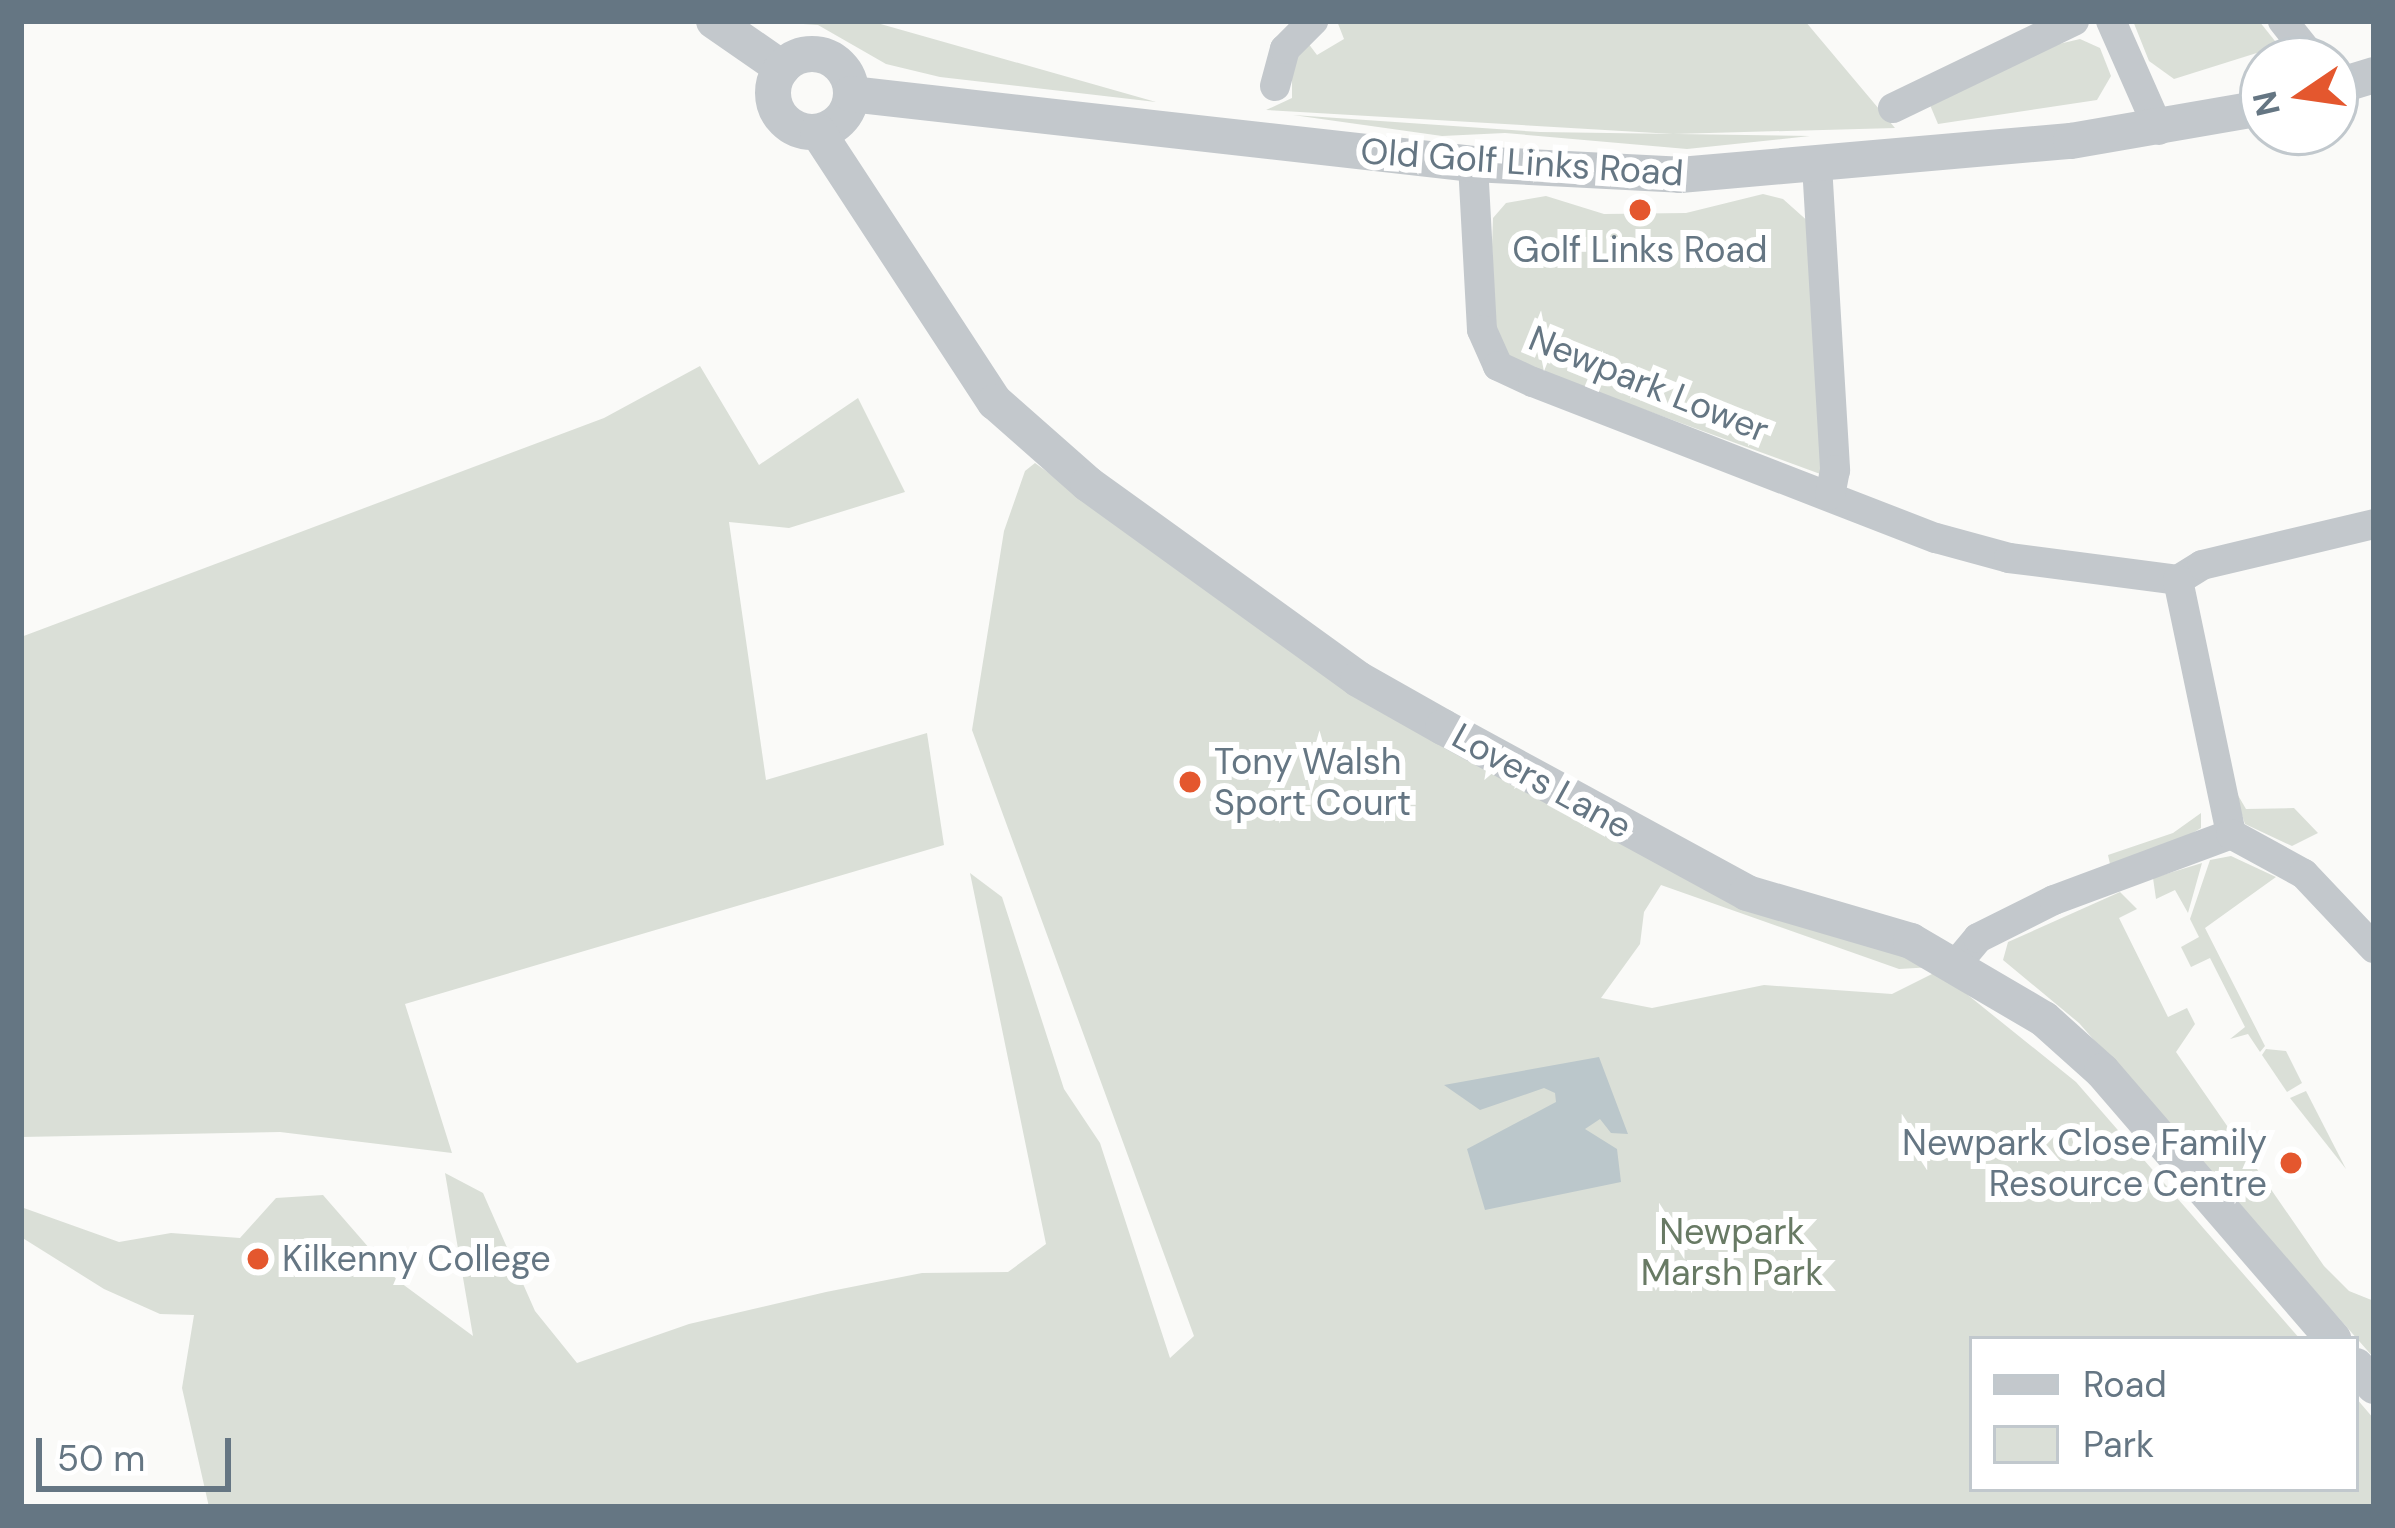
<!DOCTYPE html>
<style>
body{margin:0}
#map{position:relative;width:2395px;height:1528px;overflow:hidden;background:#fafaf8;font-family:"DM Sans",sans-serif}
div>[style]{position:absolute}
.green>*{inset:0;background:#dadfd7}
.water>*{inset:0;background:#bbc7cb}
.minor>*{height:30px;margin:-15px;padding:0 15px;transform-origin:15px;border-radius:15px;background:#c3c8cc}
.tertiary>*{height:36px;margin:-18px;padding:0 18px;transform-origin:18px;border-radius:18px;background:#c3c8cc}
.tertiary>.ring{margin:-18px;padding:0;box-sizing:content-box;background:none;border:36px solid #c3c8cc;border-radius:50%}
.dots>*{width:33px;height:33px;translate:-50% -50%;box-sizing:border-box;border:6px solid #fff;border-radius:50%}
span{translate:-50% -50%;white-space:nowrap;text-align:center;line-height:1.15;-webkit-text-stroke:12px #fff;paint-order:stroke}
.street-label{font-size:36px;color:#657683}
.poi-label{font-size:36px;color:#657683}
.left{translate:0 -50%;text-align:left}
.right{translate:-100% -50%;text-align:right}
.park-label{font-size:36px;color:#687a64}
.frame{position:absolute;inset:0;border:24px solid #657683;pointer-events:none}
.legend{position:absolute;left:1969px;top:1336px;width:390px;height:156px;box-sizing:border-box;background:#fff;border:3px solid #c1c8cd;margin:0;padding:15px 21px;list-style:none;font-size:36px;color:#657683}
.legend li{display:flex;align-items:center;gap:24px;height:60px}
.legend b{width:60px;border:3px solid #c1c8cd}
.north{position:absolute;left:2239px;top:36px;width:120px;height:120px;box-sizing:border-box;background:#fff;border:3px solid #c1c8cd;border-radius:50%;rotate:257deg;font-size:33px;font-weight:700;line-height:48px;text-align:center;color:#657683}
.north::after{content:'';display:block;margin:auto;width:42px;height:54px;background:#e4572e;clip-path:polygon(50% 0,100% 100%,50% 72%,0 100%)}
.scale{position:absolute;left:36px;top:1438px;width:195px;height:54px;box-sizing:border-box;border:6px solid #657683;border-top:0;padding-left:15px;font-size:36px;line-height:42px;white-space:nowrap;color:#657683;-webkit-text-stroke:9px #fff;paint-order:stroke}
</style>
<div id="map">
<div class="green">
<i style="clip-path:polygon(760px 21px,870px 21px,1156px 102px,940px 77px,886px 64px,818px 25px)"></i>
<i style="clip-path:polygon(1337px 21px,1805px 21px,1895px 128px,1673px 134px,1266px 110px,1292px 98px,1292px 65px,1308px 43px,1317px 55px,1344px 39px)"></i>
<i style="clip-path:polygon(2133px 21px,2259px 21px,2279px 46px,2174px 79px,2149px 61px)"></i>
<i style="clip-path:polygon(2080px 39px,2100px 48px,2111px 76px,2097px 100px,1938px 124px,1930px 105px,2042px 48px)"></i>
<i style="clip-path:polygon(1293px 115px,1540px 132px,1810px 136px,1687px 149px,1505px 133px,1442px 136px)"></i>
<i style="clip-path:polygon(1763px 194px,1783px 199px,1811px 224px,1823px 475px,1511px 361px,1496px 330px,1492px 247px,1493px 218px,1506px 203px,1546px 196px,1604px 214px,1686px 213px)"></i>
<i style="clip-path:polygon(700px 366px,759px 465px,858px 398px,905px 492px,789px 528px,729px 522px,766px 780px,927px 733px,944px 845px,405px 1004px,452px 1153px,280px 1132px,21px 1137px,21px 637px,604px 418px)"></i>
<i style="clip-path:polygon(1035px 463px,1267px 631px,1933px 967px,1899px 969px,1661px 885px,1644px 912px,1640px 944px,1601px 998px,1652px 1008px,1764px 985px,1892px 994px,1938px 971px,2076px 1082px,2300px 1339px,1972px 1339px,1972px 1489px,2356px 1489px,2356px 1398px,2374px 1419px,2374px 1507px,209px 1507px,182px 1388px,194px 1315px,160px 1314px,104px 1289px,21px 1237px,21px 1207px,119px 1242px,171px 1233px,240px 1238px,276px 1198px,323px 1195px,397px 1280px,473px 1336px,445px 1173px,483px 1193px,535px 1311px,577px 1363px,689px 1324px,826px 1292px,922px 1273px,1008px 1272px,1046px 1244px,970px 873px,1002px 897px,1064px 1089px,1100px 1143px,1170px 1358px,1194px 1336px,972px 730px,1004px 531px,1025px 471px)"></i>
<i style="clip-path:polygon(2232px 785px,2246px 809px,2294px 808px,2318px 833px,2292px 846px,2245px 824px)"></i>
<i style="clip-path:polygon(2201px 813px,2201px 828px,2181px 840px,2110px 864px,2108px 855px,2173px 833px)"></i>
<i style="clip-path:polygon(2231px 856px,2276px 877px,2205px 928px,2265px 1046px,2260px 1052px,2248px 1034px,2230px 1039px,2245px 1027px,2210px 958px,2191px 967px,2181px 947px,2199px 937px,2190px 919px,2210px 860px)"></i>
<i style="clip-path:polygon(2202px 863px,2188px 913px,2175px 890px,2156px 899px,2153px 878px)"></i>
<i style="clip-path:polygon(2120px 892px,2137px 909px,2119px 918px,2168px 1017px,2187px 1008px,2195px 1024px,2176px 1052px,2324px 1266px,2349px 1291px,2374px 1301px,2374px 1358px,2079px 1023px,2003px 960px,2008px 942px)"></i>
<i style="clip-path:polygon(2266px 1049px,2286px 1051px,2302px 1083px,2287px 1092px,2262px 1055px)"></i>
<i style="clip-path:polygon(2306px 1091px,2346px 1169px,2290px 1098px)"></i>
</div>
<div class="water">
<i style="clip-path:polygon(1599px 1057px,1628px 1134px,1611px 1133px,1600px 1119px,1585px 1129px,1617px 1149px,1621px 1182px,1485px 1210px,1467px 1149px,1556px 1102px,1555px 1093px,1544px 1088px,1480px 1110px,1444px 1085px)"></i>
</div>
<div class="minor">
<i style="left:2111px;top:21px;width:119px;rotate:66.2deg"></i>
<i style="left:2283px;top:21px;width:43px;rotate:51.5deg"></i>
<i style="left:1275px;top:86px;width:38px;rotate:-75deg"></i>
<i style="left:1285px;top:49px;width:40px;rotate:-45deg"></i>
<i style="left:1893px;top:108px;width:201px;rotate:-25.7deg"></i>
<i style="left:1473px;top:164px;width:166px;rotate:86.9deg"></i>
<i style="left:1482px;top:330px;width:39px;rotate:66deg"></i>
<i style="left:1498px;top:366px;width:38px;rotate:25deg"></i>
<i style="left:1533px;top:382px;width:432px;rotate:21.2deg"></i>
<i style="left:1936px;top:538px;width:76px;rotate:15.3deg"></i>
<i style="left:2009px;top:558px;width:170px;rotate:7.4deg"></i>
<i style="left:2178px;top:580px;width:28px;rotate:-32deg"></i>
<i style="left:2202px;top:565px;width:177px;rotate:-13.4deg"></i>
<i style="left:1817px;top:165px;width:306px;rotate:86.6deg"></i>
<i style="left:1835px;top:470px;width:25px;rotate:101deg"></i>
<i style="left:2178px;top:580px;width:259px;rotate:78.2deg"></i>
<i style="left:1958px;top:962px;width:31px;rotate:-50deg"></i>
<i style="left:1978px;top:938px;width:85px;rotate:-26.6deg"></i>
<i style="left:2054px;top:900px;width:189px;rotate:-20.4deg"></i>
<i style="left:2231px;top:834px;width:83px;rotate:28.7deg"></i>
<i style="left:2304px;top:874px;width:102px;rotate:46.6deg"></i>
</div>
<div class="tertiary">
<i style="left:714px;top:21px;width:83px;rotate:34.7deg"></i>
<i class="ring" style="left:773px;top:54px;width:42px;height:42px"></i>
<i style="left:2335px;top:87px;width:41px;rotate:-17.1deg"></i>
<i style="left:851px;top:94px;width:626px;rotate:6.42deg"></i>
<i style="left:1473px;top:164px;width:207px;rotate:3deg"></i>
<i style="left:1680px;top:175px;width:392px;rotate:-5deg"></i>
<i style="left:2071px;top:141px;width:195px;rotate:-9.8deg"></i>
<i style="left:818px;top:132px;width:323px;rotate:56.8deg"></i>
<i style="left:995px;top:402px;width:124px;rotate:41.4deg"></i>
<i style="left:1088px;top:484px;width:333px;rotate:35.8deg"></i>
<i style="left:1358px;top:679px;width:98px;rotate:29.5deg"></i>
<i style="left:1443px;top:727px;width:346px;rotate:28.6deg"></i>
<i style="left:1747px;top:893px;width:171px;rotate:16.3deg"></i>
<i style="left:1911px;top:941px;width:154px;rotate:30.4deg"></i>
<i style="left:2044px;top:1019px;width:78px;rotate:41.9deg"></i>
<i style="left:2102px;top:1071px;width:354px;rotate:49.2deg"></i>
<i style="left:2356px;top:1366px;width:27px;rotate:48deg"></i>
</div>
<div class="dots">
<i style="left:1640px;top:210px;background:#e4572e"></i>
<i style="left:1190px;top:782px;background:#e4572e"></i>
<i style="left:2291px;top:1163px;background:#e4572e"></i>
<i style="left:258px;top:1259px;background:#e4572e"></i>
</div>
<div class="street-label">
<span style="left:1522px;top:162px;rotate:4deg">Old Golf Links Road</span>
<span style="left:1649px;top:384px;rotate:22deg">Newpark Lower</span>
<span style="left:1542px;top:781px;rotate:29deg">Lovers Lane</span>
</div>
<div class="poi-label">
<span style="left:1640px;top:250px">Golf Links Road</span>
<span class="left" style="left:1214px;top:782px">Tony Walsh<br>Sport Court</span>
<span class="right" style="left:2267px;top:1163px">Newpark Close Family<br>Resource Centre</span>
<span class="left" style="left:282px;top:1259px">Kilkenny College</span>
</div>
<div class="park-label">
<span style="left:1732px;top:1252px">Newpark<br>Marsh Park</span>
</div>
<div class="frame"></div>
<ul class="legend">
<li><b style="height:15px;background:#c3c8cc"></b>Road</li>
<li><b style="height:33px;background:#dadfd7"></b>Park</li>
</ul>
<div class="north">N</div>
<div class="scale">50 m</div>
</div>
